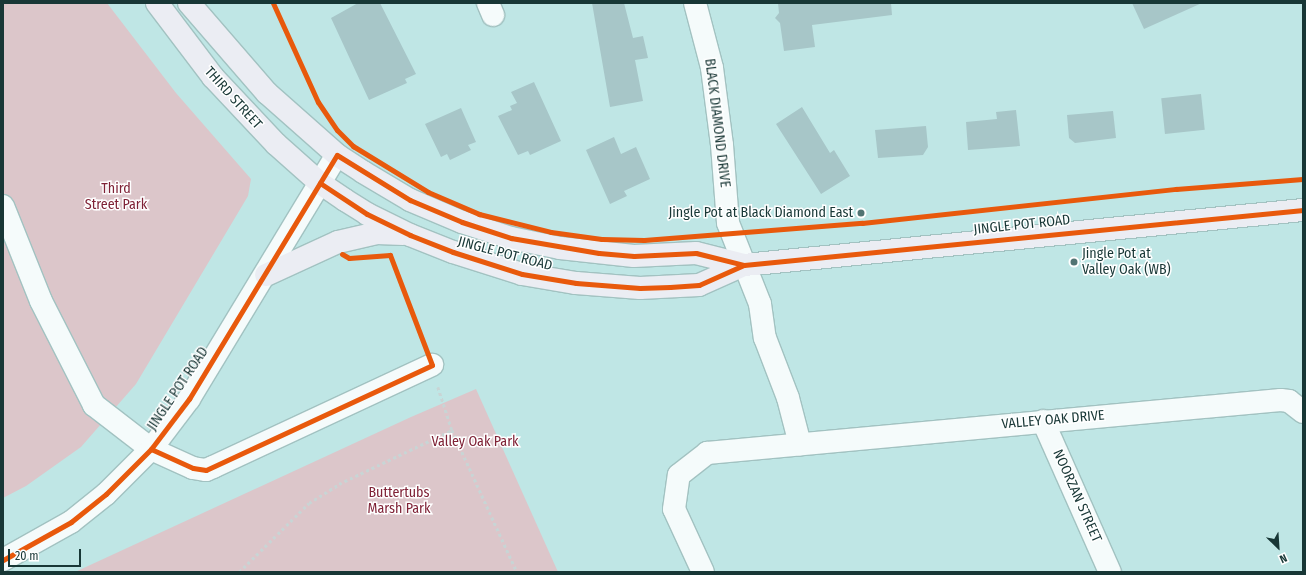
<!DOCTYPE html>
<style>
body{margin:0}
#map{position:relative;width:1306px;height:575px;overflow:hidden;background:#bfe6e5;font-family:"Fira Sans Condensed",sans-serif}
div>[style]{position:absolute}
.green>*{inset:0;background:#dcc6ca}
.building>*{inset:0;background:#a7c6c8;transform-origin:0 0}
.path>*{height:2.5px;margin-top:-1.25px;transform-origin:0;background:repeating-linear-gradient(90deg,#c8d5d5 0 3px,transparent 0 6px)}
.roads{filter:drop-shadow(1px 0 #a2c2c1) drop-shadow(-1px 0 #a2c2c1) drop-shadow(0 1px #a2c2c1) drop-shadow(0 -1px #a2c2c1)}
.minor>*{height:22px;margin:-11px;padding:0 11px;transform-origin:11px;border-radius:11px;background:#f5fbfb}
.major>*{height:22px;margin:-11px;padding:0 11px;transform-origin:11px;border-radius:11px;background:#ebedf3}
.cycleway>*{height:5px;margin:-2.5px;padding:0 2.5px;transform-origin:2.5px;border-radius:2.5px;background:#e8590c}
.dots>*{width:11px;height:11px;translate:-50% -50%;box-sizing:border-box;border:2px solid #fff;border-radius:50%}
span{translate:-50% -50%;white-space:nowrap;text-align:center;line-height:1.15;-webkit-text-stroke:3px #fff;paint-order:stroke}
.street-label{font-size:14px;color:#183736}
.park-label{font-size:14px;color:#7f2236}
.poi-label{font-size:14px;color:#183736}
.right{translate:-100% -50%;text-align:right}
.left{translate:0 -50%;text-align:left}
.frame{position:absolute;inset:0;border:4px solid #183736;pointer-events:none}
.north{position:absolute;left:1258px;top:527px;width:40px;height:40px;-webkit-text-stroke:3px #fff;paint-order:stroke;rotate:155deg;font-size:11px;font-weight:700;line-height:16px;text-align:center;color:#183736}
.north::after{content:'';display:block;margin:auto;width:14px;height:18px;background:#183736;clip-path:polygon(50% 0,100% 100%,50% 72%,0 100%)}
.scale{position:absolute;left:8px;top:549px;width:73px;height:18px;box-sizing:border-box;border:2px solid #183736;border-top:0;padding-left:5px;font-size:12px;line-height:14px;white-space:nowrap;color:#183736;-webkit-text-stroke:3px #fff;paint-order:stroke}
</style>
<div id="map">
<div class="green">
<i style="clip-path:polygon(3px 3px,107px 3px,176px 93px,251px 179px,248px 196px,136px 384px,81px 447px,26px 486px,3px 498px)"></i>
<i style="clip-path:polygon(476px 389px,558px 572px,75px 572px,411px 417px)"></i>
</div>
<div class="building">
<i style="clip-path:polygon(358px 3px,380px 3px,416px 74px,405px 79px,407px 83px,369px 100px,331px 18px)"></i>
<i style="clip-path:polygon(592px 3px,624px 3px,633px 38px,643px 36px,648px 58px,635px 60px,643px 101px,610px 107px)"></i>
<i style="clip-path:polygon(778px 3px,891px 3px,892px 15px,812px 25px,815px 47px,784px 51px,780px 23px,775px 18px,779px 13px)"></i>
<i style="clip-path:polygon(1132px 3px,1202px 3px,1144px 29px)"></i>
<i style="clip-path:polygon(534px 82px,561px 141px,530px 155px,528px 151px,518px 155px,498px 116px,512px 110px,510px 106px,517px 103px,511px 92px)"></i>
<i style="left:1201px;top:94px;width:36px;height:40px;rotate:84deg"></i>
<i style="clip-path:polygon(802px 107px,830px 153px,834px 150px,850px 176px,821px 194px,776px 124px)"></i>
<i style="clip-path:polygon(461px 108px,476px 142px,468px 145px,471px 150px,450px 160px,447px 154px,441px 157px,425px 124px)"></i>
<i style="clip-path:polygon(1016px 110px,1020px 146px,968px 150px,966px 122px,997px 119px,996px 112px)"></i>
<i style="clip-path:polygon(1113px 111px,1116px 138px,1075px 143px,1069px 138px,1067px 115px)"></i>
<i style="clip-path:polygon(926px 126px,928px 147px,923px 155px,878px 158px,875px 130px)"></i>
<i style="clip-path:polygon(614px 137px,621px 154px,636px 147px,650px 179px,624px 191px,627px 196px,610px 204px,586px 150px)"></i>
</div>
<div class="path">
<i style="left:438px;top:387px;width:45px;rotate:72deg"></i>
<i style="left:452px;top:430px;width:156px;rotate:65.4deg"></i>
<i style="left:239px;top:572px;width:98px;rotate:-44.6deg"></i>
<i style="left:309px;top:503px;width:36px;rotate:-32deg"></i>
<i style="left:339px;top:484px;width:125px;rotate:-25.5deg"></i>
</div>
<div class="roads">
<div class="minor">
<i style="left:488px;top:3px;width:13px;rotate:67deg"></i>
<i style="left:695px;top:3px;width:67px;rotate:75.3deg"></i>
<i style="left:712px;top:68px;width:78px;rotate:82.6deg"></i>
<i style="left:722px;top:145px;width:78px;rotate:85.6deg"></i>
<i style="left:728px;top:223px;width:87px;rotate:68.4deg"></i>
<i style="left:760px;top:304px;width:34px;rotate:82deg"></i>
<i style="left:765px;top:338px;width:64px;rotate:69deg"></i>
<i style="left:788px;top:398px;width:48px;rotate:75.4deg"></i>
<i style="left:3px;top:206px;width:102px;rotate:68.2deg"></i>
<i style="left:41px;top:301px;width:117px;rotate:63deg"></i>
<i style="left:94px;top:405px;width:72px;rotate:37.7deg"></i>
<i style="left:151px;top:449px;width:46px;rotate:24.3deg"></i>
<i style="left:193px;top:468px;width:13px;rotate:9deg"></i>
<i style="left:206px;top:470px;width:8px;rotate:-23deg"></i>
<i style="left:213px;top:467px;width:242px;rotate:-25deg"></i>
<i style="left:1043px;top:421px;width:165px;rotate:66.1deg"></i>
<i style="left:3px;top:560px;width:78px;rotate:-29.2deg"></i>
<i style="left:71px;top:522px;width:45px;rotate:-38.7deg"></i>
<i style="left:106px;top:494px;width:64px;rotate:-45deg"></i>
<i style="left:151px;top:449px;width:63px;rotate:-52.8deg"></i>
<i style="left:189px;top:399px;width:285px;rotate:-58.8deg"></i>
<i style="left:703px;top:572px;width:69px;rotate:-114.7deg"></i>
<i style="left:674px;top:509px;width:34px;rotate:-82deg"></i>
<i style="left:679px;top:475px;width:36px;rotate:-38deg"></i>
<i style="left:707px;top:453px;width:576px;rotate:-5.28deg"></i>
<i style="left:1281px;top:400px;width:8px;rotate:7deg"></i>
<i style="left:1289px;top:401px;width:18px;rotate:38deg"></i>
</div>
<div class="major">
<i style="left:157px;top:3px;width:93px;rotate:52.9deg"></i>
<i style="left:213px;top:77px;width:92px;rotate:46.8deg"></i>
<i style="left:276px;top:144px;width:59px;rotate:41.6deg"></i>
<i style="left:320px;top:183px;width:30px;rotate:34deg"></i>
<i style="left:345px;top:200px;width:26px;rotate:32deg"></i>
<i style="left:367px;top:214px;width:48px;rotate:26deg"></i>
<i style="left:410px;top:235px;width:46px;rotate:21.6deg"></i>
<i style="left:453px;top:252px;width:72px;rotate:17.7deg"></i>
<i style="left:522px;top:274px;width:55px;rotate:9.5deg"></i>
<i style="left:576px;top:283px;width:64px;rotate:4.5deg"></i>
<i style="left:640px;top:288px;width:59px;rotate:-2.9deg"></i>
<i style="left:699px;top:285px;width:49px;rotate:-24deg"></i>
<i style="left:189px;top:3px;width:119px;rotate:49.1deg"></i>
<i style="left:267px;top:93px;width:94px;rotate:41.5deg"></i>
<i style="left:337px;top:155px;width:31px;rotate:33deg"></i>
<i style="left:363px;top:172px;width:55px;rotate:30.8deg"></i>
<i style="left:410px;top:200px;width:56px;rotate:22.9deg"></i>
<i style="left:462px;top:222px;width:52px;rotate:18.1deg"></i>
<i style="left:511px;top:238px;width:50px;rotate:11.5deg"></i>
<i style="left:560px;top:248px;width:74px;rotate:6.2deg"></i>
<i style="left:634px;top:256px;width:62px;rotate:-2.8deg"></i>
<i style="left:696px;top:253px;width:49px;rotate:14deg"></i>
<i style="left:744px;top:265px;width:562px;rotate:-5.62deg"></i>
<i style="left:266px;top:275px;width:79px;rotate:-24.6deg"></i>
<i style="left:338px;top:242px;width:40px;rotate:-13deg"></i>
<i style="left:377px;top:233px;width:26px;rotate:2deg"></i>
</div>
</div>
<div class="cycleway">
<i style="left:273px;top:3px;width:109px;rotate:65.6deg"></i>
<i style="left:318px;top:102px;width:34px;rotate:56deg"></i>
<i style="left:337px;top:130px;width:23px;rotate:45deg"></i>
<i style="left:353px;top:146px;width:88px;rotate:31.5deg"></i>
<i style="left:428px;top:192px;width:56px;rotate:23.3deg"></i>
<i style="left:479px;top:214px;width:74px;rotate:14deg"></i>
<i style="left:551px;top:232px;width:51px;rotate:7.8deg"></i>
<i style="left:602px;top:239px;width:42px;rotate:1.4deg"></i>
<i style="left:644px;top:240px;width:219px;rotate:-4.5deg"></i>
<i style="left:862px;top:223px;width:316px;rotate:-6.2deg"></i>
<i style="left:1176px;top:189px;width:127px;rotate:-4.5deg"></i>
<i style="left:320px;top:183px;width:56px;rotate:33.4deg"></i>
<i style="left:367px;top:214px;width:48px;rotate:26deg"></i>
<i style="left:410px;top:235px;width:46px;rotate:21.6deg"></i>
<i style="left:453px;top:252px;width:72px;rotate:17.7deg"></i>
<i style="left:522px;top:274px;width:55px;rotate:9.5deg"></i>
<i style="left:576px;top:283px;width:64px;rotate:4.5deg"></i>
<i style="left:640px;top:288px;width:30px;rotate:-2deg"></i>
<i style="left:670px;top:287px;width:29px;rotate:-4deg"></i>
<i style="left:699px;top:285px;width:49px;rotate:-24deg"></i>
<i style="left:151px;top:449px;width:46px;rotate:24.3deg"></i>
<i style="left:193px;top:468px;width:13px;rotate:9deg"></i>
<i style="left:206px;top:470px;width:249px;rotate:-24.9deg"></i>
<i style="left:432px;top:365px;width:118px;rotate:-110.9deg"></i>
<i style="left:390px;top:255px;width:41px;rotate:175.8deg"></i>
<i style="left:349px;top:258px;width:8px;rotate:-150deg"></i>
<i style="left:3px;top:560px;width:78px;rotate:-29.2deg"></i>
<i style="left:71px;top:522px;width:45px;rotate:-38.7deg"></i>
<i style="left:106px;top:494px;width:64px;rotate:-45deg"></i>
<i style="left:151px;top:449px;width:63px;rotate:-52.8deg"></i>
<i style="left:189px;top:399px;width:285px;rotate:-58.8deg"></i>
<i style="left:337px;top:155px;width:86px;rotate:31.7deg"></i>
<i style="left:410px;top:200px;width:56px;rotate:22.9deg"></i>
<i style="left:462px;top:222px;width:52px;rotate:18.1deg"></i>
<i style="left:511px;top:238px;width:89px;rotate:9.7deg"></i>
<i style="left:599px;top:253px;width:35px;rotate:5deg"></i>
<i style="left:634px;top:256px;width:62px;rotate:-2.8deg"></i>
<i style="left:696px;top:253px;width:49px;rotate:14deg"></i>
<i style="left:744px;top:265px;width:562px;rotate:-5.62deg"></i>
</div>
<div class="dots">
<i style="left:861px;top:213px;background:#527473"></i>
<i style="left:1074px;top:262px;background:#527473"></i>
</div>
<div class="street-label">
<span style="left:233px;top:98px;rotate:48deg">THIRD STREET</span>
<span style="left:717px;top:123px;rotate:83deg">BLACK DIAMOND DRIVE</span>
<span style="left:1022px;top:225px;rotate:-6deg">JINGLE POT ROAD</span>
<span style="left:505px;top:254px;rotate:15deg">JINGLE POT ROAD</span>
<span style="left:178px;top:389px;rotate:-56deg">JINGLE POT ROAD</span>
<span style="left:1053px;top:420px;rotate:-5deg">VALLEY OAK DRIVE</span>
<span style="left:1077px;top:496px;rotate:66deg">NOORZAN STREET</span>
</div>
<div class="park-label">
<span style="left:116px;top:197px">Third<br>Street Park</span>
<span style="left:475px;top:442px">Valley Oak Park</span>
<span style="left:399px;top:501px">Buttertubs<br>Marsh Park</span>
</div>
<div class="poi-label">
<span class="right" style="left:853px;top:213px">Jingle Pot at Black Diamond East</span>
<span class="left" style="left:1082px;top:262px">Jingle Pot at<br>Valley Oak (WB)</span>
</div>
<div class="frame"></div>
<div class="north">N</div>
<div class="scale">20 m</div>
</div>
